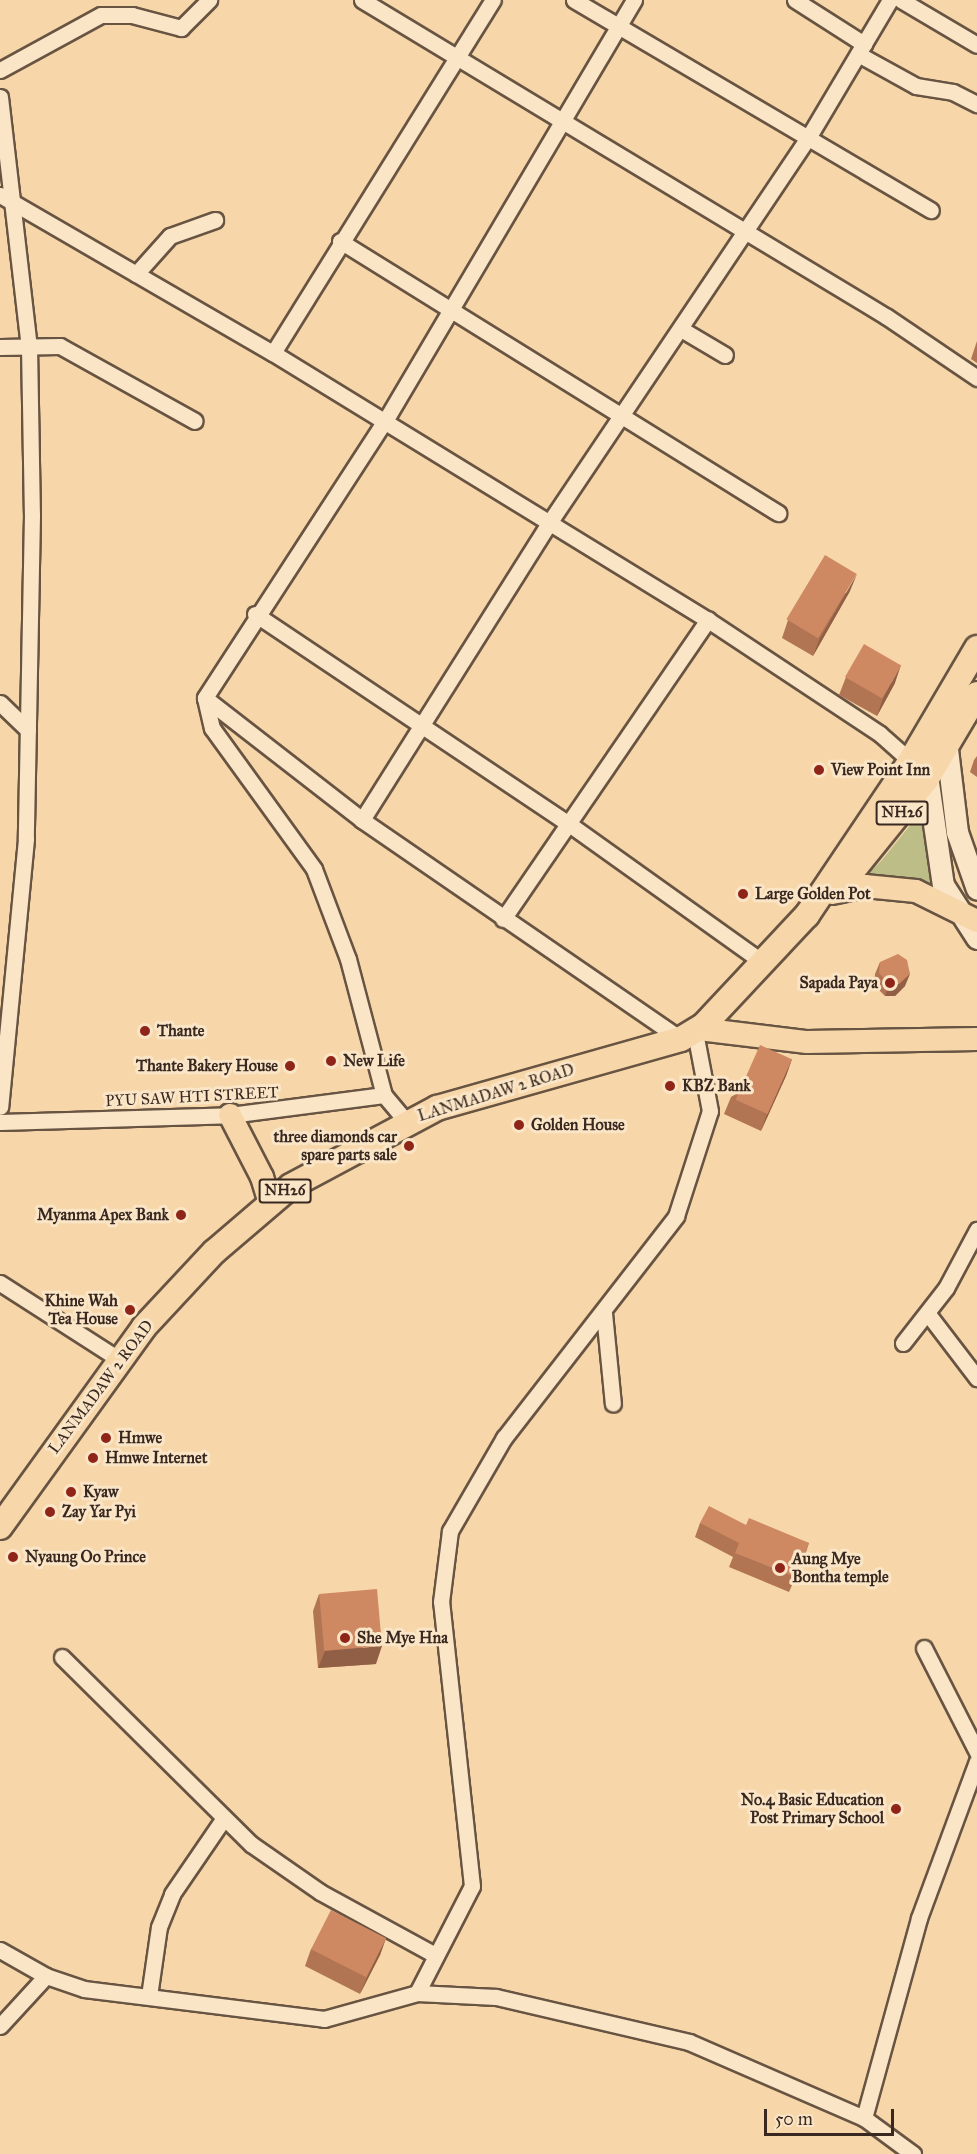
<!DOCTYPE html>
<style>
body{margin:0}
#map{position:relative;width:977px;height:2154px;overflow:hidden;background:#f7d7a9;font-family:"IM FELL Great Primer",serif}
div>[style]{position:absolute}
.green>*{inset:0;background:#bdbe87}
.roads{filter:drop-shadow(2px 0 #685442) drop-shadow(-2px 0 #685442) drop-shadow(0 2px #685442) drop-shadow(0 -2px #685442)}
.minor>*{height:15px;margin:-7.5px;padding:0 7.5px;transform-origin:7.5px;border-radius:7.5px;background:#fae5c7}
.secondary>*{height:21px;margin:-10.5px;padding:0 10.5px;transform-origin:10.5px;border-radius:10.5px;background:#fae5c7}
.primary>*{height:22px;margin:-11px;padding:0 11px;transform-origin:11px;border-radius:11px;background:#f7d7a9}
.trunk>*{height:24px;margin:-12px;padding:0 12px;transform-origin:12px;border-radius:12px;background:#f7d7a9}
.wall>*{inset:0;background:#b17554}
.shaded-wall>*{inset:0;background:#905f45}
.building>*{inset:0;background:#ce8862;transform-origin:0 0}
.dots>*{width:16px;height:16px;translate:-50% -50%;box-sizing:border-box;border:3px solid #fae5c7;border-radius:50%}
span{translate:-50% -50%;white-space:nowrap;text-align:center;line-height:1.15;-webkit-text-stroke:6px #fae5c7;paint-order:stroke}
.shield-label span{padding:2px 4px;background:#fae5c7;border:2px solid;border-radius:4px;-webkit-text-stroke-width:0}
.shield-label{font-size:15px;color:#392820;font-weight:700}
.poi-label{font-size:16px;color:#392820;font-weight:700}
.left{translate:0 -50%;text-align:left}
.right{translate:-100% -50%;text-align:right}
.street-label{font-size:16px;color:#392820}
.scale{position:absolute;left:764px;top:2109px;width:130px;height:27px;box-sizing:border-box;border:3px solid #392820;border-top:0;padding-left:8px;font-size:18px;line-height:21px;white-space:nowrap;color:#392820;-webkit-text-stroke:4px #fae5c7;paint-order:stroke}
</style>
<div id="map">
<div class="green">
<i style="clip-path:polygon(920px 813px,937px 888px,862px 880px,882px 860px)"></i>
</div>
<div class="roads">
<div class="minor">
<i style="left:362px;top:0;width:613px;rotate:31.12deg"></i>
<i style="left:887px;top:317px;width:109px;rotate:34.1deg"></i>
<i style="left:574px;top:0;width:414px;rotate:30.5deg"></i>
<i style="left:634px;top:0;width:490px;rotate:120.6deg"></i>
<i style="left:384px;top:422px;width:329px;rotate:123deg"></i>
<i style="left:205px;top:698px;width:199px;rotate:37.8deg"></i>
<i style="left:362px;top:820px;width:387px;rotate:34.5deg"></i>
<i style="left:795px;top:0;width:82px;rotate:32.5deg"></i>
<i style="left:901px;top:0;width:88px;rotate:30.6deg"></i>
<i style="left:858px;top:54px;width:66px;rotate:28.9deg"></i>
<i style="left:916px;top:86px;width:37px;rotate:9deg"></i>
<i style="left:953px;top:92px;width:27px;rotate:27deg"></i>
<i style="left:0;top:70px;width:115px;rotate:-28.6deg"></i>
<i style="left:101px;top:15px;width:31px"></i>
<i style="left:132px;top:15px;width:51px;rotate:14.9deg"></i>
<i style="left:181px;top:28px;width:40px;rotate:-45deg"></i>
<i style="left:0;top:97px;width:251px;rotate:83.4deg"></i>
<i style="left:29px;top:346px;width:169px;rotate:89deg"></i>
<i style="left:32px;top:515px;width:324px;rotate:91.1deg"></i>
<i style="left:26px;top:839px;width:269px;rotate:95.5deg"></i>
<i style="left:0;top:195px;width:315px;rotate:30.1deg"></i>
<i style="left:273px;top:353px;width:510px;rotate:31.54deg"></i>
<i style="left:708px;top:620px;width:206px;rotate:33.5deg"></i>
<i style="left:880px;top:734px;width:48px;rotate:41.6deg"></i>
<i style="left:340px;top:241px;width:516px;rotate:31.84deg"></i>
<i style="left:136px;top:274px;width:51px;rotate:-48.2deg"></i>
<i style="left:170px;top:236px;width:48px;rotate:-19.6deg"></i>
<i style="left:681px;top:329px;width:51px;rotate:30.6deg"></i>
<i style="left:0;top:347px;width:60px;rotate:-1deg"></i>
<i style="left:60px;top:346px;width:154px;rotate:29.1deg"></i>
<i style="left:273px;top:353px;width:416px;rotate:-58.1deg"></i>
<i style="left:255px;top:614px;width:378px;rotate:33.8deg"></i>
<i style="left:569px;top:824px;width:241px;rotate:35.5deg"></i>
<i style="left:205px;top:698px;width:31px;rotate:77deg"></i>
<i style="left:212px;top:728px;width:174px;rotate:54.1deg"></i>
<i style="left:314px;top:869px;width:96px;rotate:69.3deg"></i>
<i style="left:348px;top:959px;width:141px;rotate:75.2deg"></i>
<i style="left:384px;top:1095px;width:34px;rotate:50deg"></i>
<i style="left:0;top:703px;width:39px;rotate:44deg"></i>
<i style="left:362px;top:820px;width:351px;rotate:-57.8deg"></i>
<i style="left:549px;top:523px;width:464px;rotate:-56.1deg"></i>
<i style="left:808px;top:138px;width:161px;rotate:-59.3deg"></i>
<i style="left:503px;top:919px;width:363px;rotate:-55.6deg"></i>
<i style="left:0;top:1122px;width:230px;rotate:-1.7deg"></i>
<i style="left:230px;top:1115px;width:155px;rotate:-7.4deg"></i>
<i style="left:0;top:1283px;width:143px;rotate:32.7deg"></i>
<i style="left:604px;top:1313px;width:91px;rotate:84.4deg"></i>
<i style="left:928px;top:1314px;width:81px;rotate:52.6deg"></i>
<i style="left:903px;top:1343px;width:70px;rotate:-52deg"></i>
<i style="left:946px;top:1288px;width:66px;rotate:-61.9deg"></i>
<i style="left:924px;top:1648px;width:117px;rotate:63deg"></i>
<i style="left:62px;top:1657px;width:266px;rotate:44.7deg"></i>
<i style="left:251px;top:1844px;width:84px;rotate:34.8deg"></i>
<i style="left:320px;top:1892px;width:131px;rotate:28.7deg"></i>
<i style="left:0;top:1950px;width:53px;rotate:29.5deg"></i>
<i style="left:46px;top:1976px;width:40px;rotate:18.9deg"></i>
<i style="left:84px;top:1989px;width:242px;rotate:7.1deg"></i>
<i style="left:324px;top:2019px;width:97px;rotate:-15.6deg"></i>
<i style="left:417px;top:1993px;width:79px;rotate:2.9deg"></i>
<i style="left:496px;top:1997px;width:198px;rotate:13.1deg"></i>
<i style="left:689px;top:2042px;width:191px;rotate:23.5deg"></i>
<i style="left:864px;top:2118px;width:61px;rotate:36.3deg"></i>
<i style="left:417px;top:1993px;width:120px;rotate:-62.8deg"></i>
<i style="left:472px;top:1886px;width:286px;rotate:-96.2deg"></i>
<i style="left:441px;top:1602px;width:72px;rotate:-82.8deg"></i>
<i style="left:450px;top:1531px;width:108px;rotate:-59.9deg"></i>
<i style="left:504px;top:1438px;width:281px;rotate:-52.2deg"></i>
<i style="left:676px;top:1216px;width:110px;rotate:-72.1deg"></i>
<i style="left:710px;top:1111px;width:80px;rotate:-100.8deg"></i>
<i style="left:149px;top:1996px;width:70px;rotate:-81.8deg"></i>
<i style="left:159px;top:1927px;width:35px;rotate:-68deg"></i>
<i style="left:172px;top:1894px;width:92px;rotate:-55.6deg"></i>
<i style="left:0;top:2026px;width:68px;rotate:-47.4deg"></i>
<i style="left:864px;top:2118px;width:207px;rotate:-74.6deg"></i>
<i style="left:919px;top:1918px;width:167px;rotate:-69.7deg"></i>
</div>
<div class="secondary">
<i style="left:946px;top:741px;width:92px;rotate:83.1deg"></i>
<i style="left:957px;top:832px;width:60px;rotate:70.7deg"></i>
<i style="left:926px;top:769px;width:117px;rotate:81.7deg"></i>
<i style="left:943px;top:885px;width:63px;rotate:57.3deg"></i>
</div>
<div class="primary">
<i style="left:832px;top:893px;width:34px;rotate:-12deg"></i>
<i style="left:865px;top:886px;width:51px;rotate:5.6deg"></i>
<i style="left:916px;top:891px;width:68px;rotate:26.2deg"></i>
<i style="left:699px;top:1029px;width:109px;rotate:6.9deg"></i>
<i style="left:807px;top:1042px;width:170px;rotate:-1deg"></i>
<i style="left:230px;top:1115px;width:70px;rotate:62.7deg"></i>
<i style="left:262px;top:1177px;width:28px;rotate:73deg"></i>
</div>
<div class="trunk">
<i style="left:846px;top:879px;width:127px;rotate:-51.1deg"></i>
<i style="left:926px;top:780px;width:100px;rotate:-59.3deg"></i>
<i style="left:0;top:1527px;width:246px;rotate:-54.2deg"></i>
<i style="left:144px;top:1327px;width:103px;rotate:-47deg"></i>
<i style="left:214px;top:1252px;width:101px;rotate:-40.6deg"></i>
<i style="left:291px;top:1186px;width:166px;rotate:-28.1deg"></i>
<i style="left:437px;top:1108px;width:254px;rotate:-15.8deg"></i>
<i style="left:681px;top:1039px;width:26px;rotate:-31deg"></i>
<i style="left:703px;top:1026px;width:152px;rotate:-46.9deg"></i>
<i style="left:807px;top:915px;width:187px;rotate:-56.1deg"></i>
<i style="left:911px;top:760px;width:130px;rotate:-59.5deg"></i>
</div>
</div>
<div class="wall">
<i style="clip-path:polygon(977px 341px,977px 363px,971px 359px)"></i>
<i style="clip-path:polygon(850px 591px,813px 656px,782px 638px,788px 620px)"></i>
<i style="clip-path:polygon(846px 677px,895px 683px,877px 716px,839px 695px)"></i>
<i style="clip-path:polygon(977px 756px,977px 777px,970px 772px,974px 760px)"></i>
<i style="clip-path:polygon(880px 962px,905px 986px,895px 996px,885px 996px,874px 985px,875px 974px)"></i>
<i style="clip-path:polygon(792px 1059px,786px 1076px,761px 1131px,724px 1114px,731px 1097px)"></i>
<i style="clip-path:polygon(700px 1523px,746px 1525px,809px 1543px,789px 1592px,729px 1567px,733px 1557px,695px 1537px)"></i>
<i style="clip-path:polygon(319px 1594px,376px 1664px,318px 1668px,313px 1611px)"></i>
<i style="clip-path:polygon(386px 1938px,380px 1955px,360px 1994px,305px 1966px,311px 1949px)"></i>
</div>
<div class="shaded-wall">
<i style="clip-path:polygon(857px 574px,850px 591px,813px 656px,820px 638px)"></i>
<i style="clip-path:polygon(901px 665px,895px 683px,877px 716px,883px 698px)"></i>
<i style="clip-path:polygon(910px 974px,905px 986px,895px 996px,885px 996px,889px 984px)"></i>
<i style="clip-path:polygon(792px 1059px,786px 1076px,761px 1131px,767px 1114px)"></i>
<i style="clip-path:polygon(809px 1543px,804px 1558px,789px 1592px,795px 1577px)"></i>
<i style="clip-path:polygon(382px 1646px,376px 1664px,318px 1668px,325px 1651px)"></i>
<i style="clip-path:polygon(386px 1938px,380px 1955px,360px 1994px,367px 1977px)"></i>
</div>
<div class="building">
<i style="left:825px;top:555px;width:37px;height:75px;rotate:31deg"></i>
<i style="left:864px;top:644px;width:43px;height:38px;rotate:30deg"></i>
<i style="clip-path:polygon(898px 954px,907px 960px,910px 974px,899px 984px,889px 984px,879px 973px,880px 962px)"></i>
<i style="left:760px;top:1045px;width:35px;height:60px;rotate:24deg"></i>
<i style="clip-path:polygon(709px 1506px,746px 1525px,749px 1518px,809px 1543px,795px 1577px,735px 1553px,739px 1543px,700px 1523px)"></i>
<i style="left:377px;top:1589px;width:57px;height:58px;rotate:85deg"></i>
<i style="left:331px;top:1910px;width:62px;height:44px;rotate:27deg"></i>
</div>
<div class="dots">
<i style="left:819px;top:770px;background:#8f2418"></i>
<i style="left:743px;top:894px;background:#8f2418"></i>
<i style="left:890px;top:983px;background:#8f2418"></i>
<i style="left:145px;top:1031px;background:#8f2418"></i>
<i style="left:331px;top:1061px;background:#8f2418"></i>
<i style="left:290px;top:1066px;background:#8f2418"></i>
<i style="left:670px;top:1086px;background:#8f2418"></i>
<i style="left:519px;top:1125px;background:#8f2418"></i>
<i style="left:409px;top:1146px;background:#8f2418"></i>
<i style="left:181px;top:1215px;background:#8f2418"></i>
<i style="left:130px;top:1310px;background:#8f2418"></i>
<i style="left:106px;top:1438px;background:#8f2418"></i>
<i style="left:93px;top:1458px;background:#8f2418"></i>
<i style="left:71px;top:1492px;background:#8f2418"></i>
<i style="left:50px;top:1512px;background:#8f2418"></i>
<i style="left:13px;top:1557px;background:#8f2418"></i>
<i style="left:780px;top:1568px;background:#8f2418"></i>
<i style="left:345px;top:1638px;background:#8f2418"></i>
<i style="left:896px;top:1809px;background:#8f2418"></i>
</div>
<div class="shield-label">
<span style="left:902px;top:813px">NH26</span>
<span style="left:285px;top:1191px">NH26</span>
</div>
<div class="poi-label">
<span class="left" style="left:831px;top:770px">View Point Inn</span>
<span class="left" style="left:755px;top:894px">Large Golden Pot</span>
<span class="right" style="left:878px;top:983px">Sapada Paya</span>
<span class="left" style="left:157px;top:1031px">Thante</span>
<span class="left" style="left:343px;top:1061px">New Life</span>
<span class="right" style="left:278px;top:1066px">Thante Bakery House</span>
<span class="left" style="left:682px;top:1086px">KBZ Bank</span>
<span class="left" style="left:531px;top:1125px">Golden House</span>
<span class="right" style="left:397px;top:1146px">three diamonds car<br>spare parts sale</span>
<span class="right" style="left:169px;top:1215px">Myanma Apex Bank</span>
<span class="right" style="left:118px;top:1310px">Khine Wah<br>Tea House</span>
<span class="left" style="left:118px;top:1438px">Hmwe</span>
<span class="left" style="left:105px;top:1458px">Hmwe Internet</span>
<span class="left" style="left:83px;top:1492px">Kyaw</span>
<span class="left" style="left:62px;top:1512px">Zay Yar Pyi</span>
<span class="left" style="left:25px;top:1557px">Nyaung Oo Prince</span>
<span class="left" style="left:792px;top:1568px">Aung Mye<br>Bontha temple</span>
<span class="left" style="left:357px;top:1638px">She Mye Hna</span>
<span class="right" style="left:884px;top:1809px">No.4 Basic Education<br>Post Primary School</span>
</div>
<div class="street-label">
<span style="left:496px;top:1093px;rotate:-17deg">LANMADAW 2 ROAD</span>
<span style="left:192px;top:1097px;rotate:-3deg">PYU SAW HTI STREET</span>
<span style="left:101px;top:1387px;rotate:-53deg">LANMADAW 2 ROAD</span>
</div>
<div class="scale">50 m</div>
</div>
